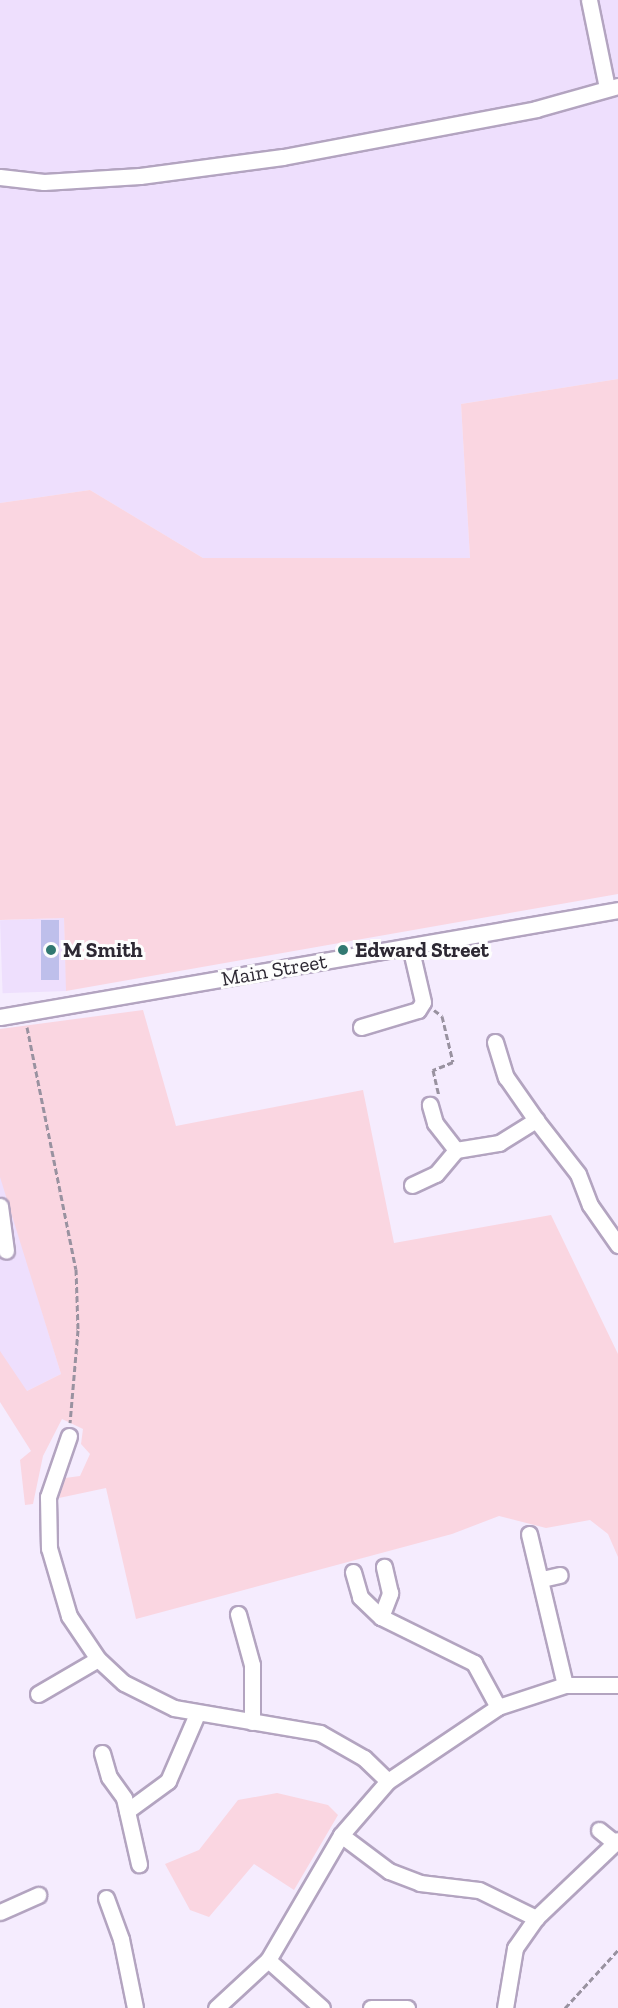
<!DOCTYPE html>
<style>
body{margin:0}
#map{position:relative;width:618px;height:2008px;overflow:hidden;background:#f5ecfe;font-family:"Zilla Slab",serif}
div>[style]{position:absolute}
.built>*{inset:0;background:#eedffd;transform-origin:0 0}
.green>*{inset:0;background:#fad6e1}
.building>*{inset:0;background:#bebfeb;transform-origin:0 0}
.path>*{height:3px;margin-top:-1.5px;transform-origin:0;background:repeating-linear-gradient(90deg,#9992a0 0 6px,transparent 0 9px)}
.roads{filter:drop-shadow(2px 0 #b3a4c0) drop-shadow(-2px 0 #b3a4c0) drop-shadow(0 2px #b3a4c0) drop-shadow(0 -2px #b3a4c0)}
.minor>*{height:15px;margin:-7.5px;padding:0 7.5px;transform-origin:7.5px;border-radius:7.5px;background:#fff}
.dots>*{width:16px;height:16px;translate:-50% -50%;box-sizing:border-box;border:3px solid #fdfdfd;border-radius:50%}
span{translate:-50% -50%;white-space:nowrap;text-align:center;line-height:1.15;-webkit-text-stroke:6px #fdfdfd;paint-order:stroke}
.poi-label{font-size:21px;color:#2d2833;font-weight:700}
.left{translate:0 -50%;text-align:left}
.street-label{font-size:21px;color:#2d2833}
</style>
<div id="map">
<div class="built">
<i style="clip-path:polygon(0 0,618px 0,618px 379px,461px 404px,470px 558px,203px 558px,90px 490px,0 503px)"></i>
<i style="left:64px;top:918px;width:73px;height:64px;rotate:88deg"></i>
<i style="clip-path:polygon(0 1172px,61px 1374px,27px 1391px,0 1390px)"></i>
</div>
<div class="green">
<i style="clip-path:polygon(618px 379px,618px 894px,66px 991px,64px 918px,0 920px,0 503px,90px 490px,203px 558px,470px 558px,461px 404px)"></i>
<i style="clip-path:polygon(143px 1010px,176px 1126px,363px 1090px,394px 1243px,551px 1215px,618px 1354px,618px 1557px,608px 1534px,590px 1520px,546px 1528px,499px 1516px,452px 1534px,136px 1619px,106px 1488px,59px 1498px,65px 1478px,80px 1476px,90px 1454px,81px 1444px,83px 1429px,62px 1419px,43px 1456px,33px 1504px,25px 1505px,20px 1460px,31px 1451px,0 1402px,0 1351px,27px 1391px,61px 1374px,0 1177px,0 1029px)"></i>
<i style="clip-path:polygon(277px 1793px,328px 1805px,338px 1815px,294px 1890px,254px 1864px,209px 1917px,190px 1910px,165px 1864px,199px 1850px,238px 1800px)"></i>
</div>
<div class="building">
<i style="left:41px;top:920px;width:18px;height:60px"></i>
</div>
<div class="path">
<i style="left:434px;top:1010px;width:10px;rotate:37deg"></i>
<i style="left:442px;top:1016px;width:47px;rotate:76.6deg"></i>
<i style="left:453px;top:1062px;width:22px;rotate:158deg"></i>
<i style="left:433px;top:1070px;width:26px;rotate:77deg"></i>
<i style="left:27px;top:1027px;width:247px;rotate:78.6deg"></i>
<i style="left:76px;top:1269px;width:61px;rotate:88.1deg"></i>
<i style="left:78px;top:1330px;width:93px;rotate:94.9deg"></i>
<i style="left:565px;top:2008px;width:79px;rotate:-47.6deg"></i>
</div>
<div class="roads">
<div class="minor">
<i style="left:589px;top:0;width:90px;rotate:78.4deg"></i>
<i style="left:0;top:177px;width:44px;rotate:6.5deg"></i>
<i style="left:44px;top:182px;width:96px;rotate:-3.6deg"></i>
<i style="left:140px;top:176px;width:144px;rotate:-7.6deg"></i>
<i style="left:283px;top:157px;width:258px;rotate:-10.7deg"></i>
<i style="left:536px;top:109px;width:85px;rotate:-15.7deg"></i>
<i style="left:0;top:1017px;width:627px;rotate:-9.82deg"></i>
<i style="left:361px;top:1027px;width:59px;rotate:-16.6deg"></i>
<i style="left:418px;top:1010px;width:9px;rotate:-58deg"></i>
<i style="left:423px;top:1002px;width:57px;rotate:-103.1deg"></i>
<i style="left:495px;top:1042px;width:37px;rotate:73deg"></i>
<i style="left:506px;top:1077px;width:52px;rotate:55.1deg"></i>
<i style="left:456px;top:1150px;width:44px;rotate:-9.2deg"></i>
<i style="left:499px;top:1143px;width:44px;rotate:-31.9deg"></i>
<i style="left:536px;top:1120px;width:68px;rotate:52.1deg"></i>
<i style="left:578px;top:1174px;width:33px;rotate:69deg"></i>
<i style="left:590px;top:1205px;width:49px;rotate:55deg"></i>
<i style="left:412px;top:1185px;width:26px;rotate:-25deg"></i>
<i style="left:436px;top:1174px;width:31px;rotate:-50deg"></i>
<i style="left:456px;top:1150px;width:34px;rotate:-128deg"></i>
<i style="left:435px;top:1123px;width:19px;rotate:-106deg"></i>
<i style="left:0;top:1206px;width:45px;rotate:82.4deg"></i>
<i style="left:69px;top:1436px;width:65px;rotate:109deg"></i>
<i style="left:48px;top:1497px;width:51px;rotate:88.9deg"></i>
<i style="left:49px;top:1548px;width:71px;rotate:73.6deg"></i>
<i style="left:69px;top:1616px;width:52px;rotate:56deg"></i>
<i style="left:98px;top:1659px;width:35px;rotate:43deg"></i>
<i style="left:124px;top:1683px;width:56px;rotate:26.6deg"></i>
<i style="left:174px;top:1708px;width:148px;rotate:9.7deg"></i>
<i style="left:320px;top:1733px;width:51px;rotate:29.6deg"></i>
<i style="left:364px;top:1758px;width:33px;rotate:44deg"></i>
<i style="left:529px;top:1534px;width:155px;rotate:76.6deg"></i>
<i style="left:353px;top:1572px;width:26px;rotate:74deg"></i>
<i style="left:360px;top:1597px;width:29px;rotate:44deg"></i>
<i style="left:381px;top:1617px;width:26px;rotate:-69deg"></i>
<i style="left:390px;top:1593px;width:27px;rotate:-103deg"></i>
<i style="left:542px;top:1579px;width:18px;rotate:-13deg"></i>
<i style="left:238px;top:1614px;width:53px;rotate:74.6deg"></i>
<i style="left:252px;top:1665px;width:57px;rotate:90deg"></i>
<i style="left:381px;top:1617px;width:104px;rotate:26.3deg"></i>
<i style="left:474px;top:1663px;width:50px;rotate:61.4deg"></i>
<i style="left:38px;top:1694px;width:69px;rotate:-30.3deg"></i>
<i style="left:102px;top:1753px;width:25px;rotate:74deg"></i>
<i style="left:109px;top:1777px;width:26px;rotate:54deg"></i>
<i style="left:124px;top:1798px;width:68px;rotate:77.2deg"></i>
<i style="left:127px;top:1811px;width:51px;rotate:-36.2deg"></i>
<i style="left:168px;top:1781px;width:73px;rotate:-66.6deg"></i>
<i style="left:599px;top:1830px;width:21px;rotate:39deg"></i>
<i style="left:341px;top:1835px;width:60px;rotate:36.9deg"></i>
<i style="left:389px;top:1871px;width:33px;rotate:21deg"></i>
<i style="left:420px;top:1883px;width:59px;rotate:6.8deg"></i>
<i style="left:479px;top:1890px;width:64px;rotate:26.2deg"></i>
<i style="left:106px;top:1898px;width:44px;rotate:69.9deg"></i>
<i style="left:121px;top:1939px;width:70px;rotate:78.5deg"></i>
<i style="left:0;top:1912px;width:42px;rotate:-24.1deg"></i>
<i style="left:268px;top:1960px;width:72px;rotate:41.6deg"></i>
<i style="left:216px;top:2008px;width:71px;rotate:-42.7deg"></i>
<i style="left:268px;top:1960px;width:145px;rotate:-59.7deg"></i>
<i style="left:341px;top:1835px;width:72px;rotate:-49deg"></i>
<i style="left:388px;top:1781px;width:133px;rotate:-33.9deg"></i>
<i style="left:498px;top:1707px;width:71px;rotate:-18.2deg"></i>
<i style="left:565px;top:1685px;width:53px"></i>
<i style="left:371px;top:2008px;width:36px"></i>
<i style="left:505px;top:2008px;width:61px;rotate:-80.5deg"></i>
<i style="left:515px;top:1948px;width:37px;rotate:-55deg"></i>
<i style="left:536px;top:1918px;width:113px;rotate:-43.6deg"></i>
</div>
</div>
<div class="dots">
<i style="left:51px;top:950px;background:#317871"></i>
<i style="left:343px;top:950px;background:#317871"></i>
</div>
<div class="poi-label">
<span class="left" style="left:63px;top:950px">M Smith</span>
<span class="left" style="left:355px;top:950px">Edward Street</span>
</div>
<div class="street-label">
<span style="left:274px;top:970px;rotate:-10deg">Main Street</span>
</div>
</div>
